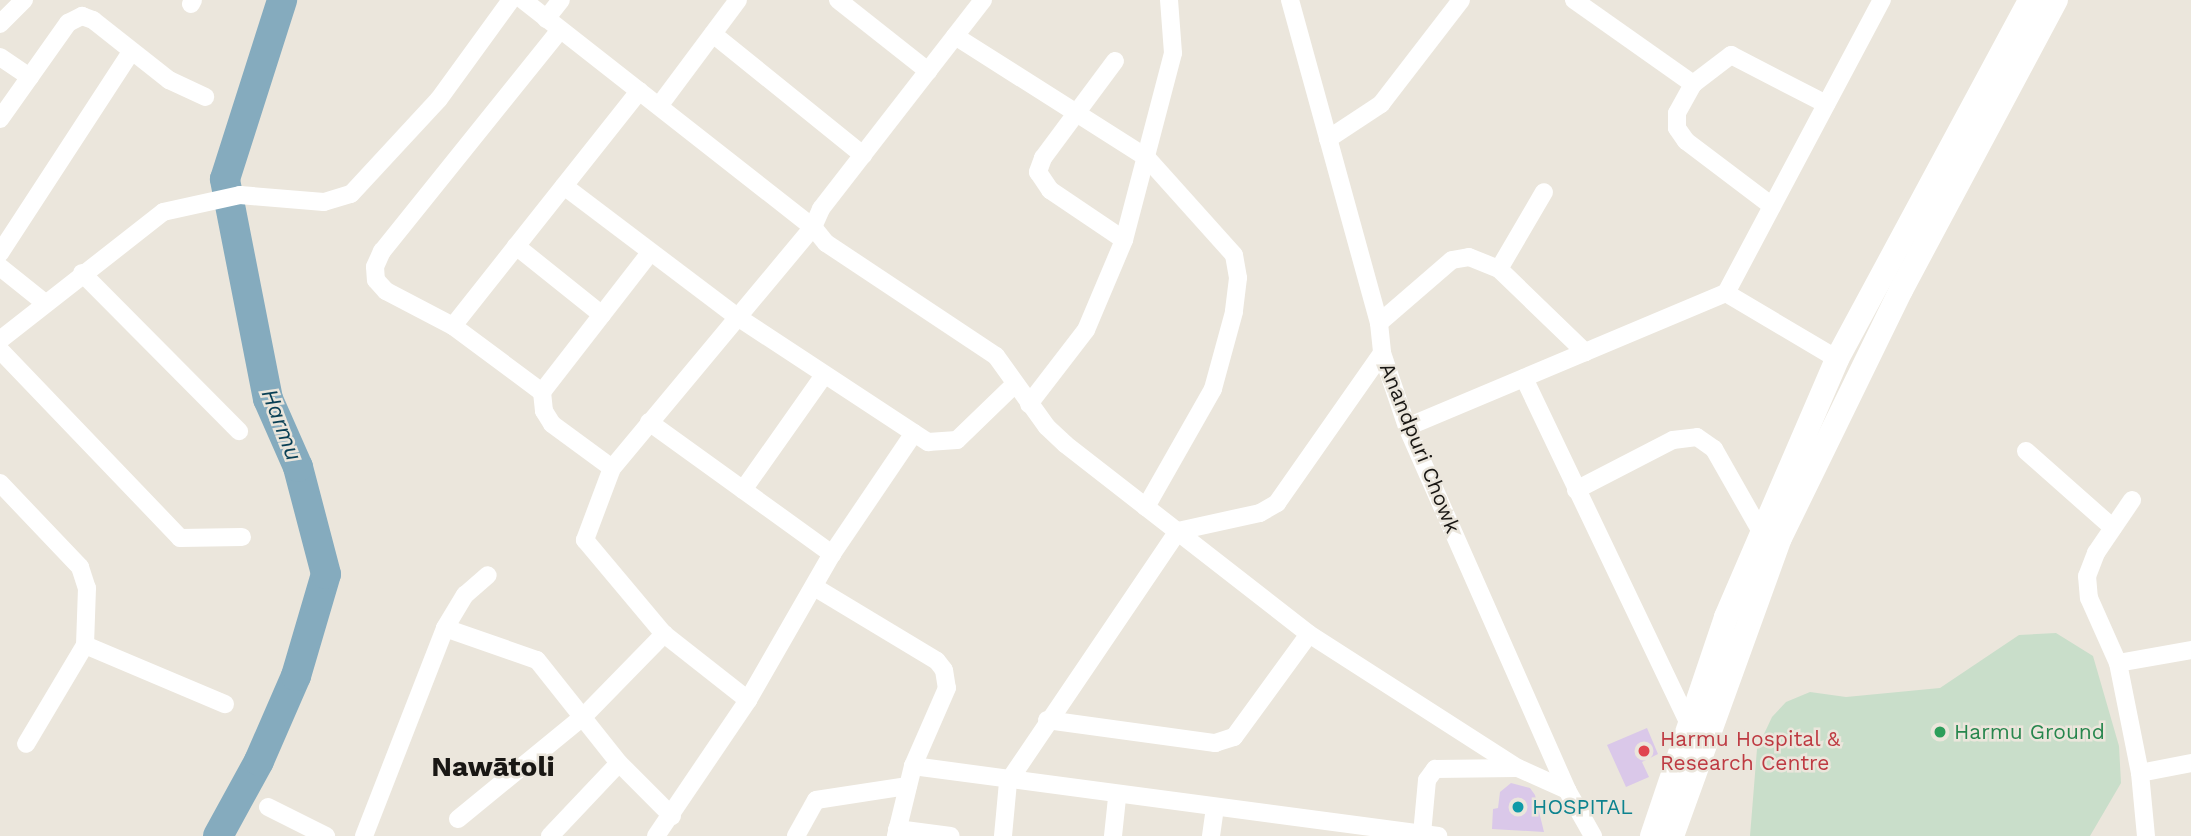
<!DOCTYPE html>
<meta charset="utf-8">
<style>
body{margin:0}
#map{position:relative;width:2191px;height:836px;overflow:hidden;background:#ebe6dc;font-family:"Work Sans",sans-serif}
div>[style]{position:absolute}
.green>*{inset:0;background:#c9deca}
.river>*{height:30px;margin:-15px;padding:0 15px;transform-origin:15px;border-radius:15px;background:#85abbe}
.building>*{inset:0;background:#dac8e9}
.street>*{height:18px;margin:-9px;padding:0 9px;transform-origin:9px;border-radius:9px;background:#fff}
.secondary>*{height:24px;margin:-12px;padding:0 12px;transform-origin:12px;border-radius:12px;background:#fff}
.dots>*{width:19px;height:19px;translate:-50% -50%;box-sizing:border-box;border:4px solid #ebe6dc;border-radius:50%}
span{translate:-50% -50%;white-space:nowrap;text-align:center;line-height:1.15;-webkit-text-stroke:5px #ebe6dc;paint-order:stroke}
.street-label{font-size:21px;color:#191714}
.leisure-label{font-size:21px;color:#27864d}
.left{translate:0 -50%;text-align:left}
.health-label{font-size:21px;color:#be3a42}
.culture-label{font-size:21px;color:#0d838f}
.water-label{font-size:23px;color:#093f54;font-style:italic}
.district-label{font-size:28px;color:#191714;font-weight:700}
</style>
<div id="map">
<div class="green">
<i style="clip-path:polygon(2056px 633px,2093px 656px,2119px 746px,2121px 783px,2090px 836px,1750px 836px,1757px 749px,1772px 717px,1786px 702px,1810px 692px,1846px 697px,1940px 688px,2019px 635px)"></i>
</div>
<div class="river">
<i style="left:218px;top:836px;width:85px;rotate:-61.3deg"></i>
<i style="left:259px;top:761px;width:93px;rotate:-66.5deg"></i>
<i style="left:296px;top:676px;width:106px;rotate:-73.6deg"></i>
<i style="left:326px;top:574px;width:111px;rotate:-104.7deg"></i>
<i style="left:298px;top:467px;width:74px;rotate:-113.8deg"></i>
<i style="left:268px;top:399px;width:224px;rotate:-101.1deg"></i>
<i style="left:225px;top:179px;width:188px;rotate:-72.3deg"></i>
</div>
<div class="building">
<i style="clip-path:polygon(1647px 728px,1658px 754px,1642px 762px,1649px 777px,1626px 787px,1607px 745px)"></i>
<i style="clip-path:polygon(1511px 783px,1530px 788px,1535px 795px,1544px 832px,1492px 829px,1493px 809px,1498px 808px,1500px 792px)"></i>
</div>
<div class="street">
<i style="left:523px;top:0;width:368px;rotate:38.1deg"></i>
<i style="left:813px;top:227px;width:314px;rotate:129.8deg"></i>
<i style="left:612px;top:468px;width:77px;rotate:110.6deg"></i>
<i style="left:585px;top:540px;width:123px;rotate:50deg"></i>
<i style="left:664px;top:634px;width:107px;rotate:38.2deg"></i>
<i style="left:838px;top:0;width:115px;rotate:38.3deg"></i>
<i style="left:983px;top:0;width:264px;rotate:127.8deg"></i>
<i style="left:821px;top:209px;width:20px;rotate:114deg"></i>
<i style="left:813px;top:227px;width:21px;rotate:51deg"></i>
<i style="left:826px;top:243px;width:204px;rotate:33.6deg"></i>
<i style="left:996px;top:356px;width:87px;rotate:54.3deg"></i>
<i style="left:1047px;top:427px;width:25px;rotate:43deg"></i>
<i style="left:1065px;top:444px;width:309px;rotate:37.9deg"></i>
<i style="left:1309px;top:634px;width:248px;rotate:32.7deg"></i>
<i style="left:1518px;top:768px;width:54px;rotate:24.2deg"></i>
<i style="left:1290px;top:0;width:335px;rotate:74.6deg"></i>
<i style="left:1379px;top:323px;width:30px;rotate:84deg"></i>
<i style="left:1382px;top:353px;width:78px;rotate:71.3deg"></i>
<i style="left:1407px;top:427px;width:397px;rotate:66.2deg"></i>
<i style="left:1567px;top:790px;width:53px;rotate:60.5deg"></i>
<i style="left:1574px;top:0;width:146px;rotate:35.2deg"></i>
<i style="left:191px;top:4px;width:4px;rotate:-63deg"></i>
<i style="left:546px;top:19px;width:24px;rotate:-52deg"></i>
<i style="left:0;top:24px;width:34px;rotate:-45deg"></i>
<i style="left:560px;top:30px;width:284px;rotate:128.8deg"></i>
<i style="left:382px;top:251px;width:17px;rotate:114deg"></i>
<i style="left:375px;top:267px;width:13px;rotate:86deg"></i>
<i style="left:376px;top:280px;width:15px;rotate:48deg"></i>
<i style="left:386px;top:291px;width:76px;rotate:27.6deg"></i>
<i style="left:453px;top:326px;width:111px;rotate:36.6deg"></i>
<i style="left:542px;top:392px;width:19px;rotate:84deg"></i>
<i style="left:544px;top:411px;width:15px;rotate:58deg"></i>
<i style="left:552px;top:424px;width:74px;rotate:36.3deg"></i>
<i style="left:713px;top:34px;width:193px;rotate:38.9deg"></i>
<i style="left:955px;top:36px;width:227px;rotate:32.4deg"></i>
<i style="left:1147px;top:158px;width:130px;rotate:48.1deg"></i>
<i style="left:1234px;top:255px;width:23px;rotate:80deg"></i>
<i style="left:1238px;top:278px;width:34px;rotate:97deg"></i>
<i style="left:1234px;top:312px;width:80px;rotate:105.3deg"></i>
<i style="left:1213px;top:389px;width:136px;rotate:119.6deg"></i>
<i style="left:0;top:57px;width:36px;rotate:34deg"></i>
<i style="left:1115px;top:61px;width:121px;rotate:126.6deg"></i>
<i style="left:1043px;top:158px;width:15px;rotate:110deg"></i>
<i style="left:1038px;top:172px;width:22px;rotate:56deg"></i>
<i style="left:1050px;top:190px;width:89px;rotate:34deg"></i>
<i style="left:659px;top:106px;width:132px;rotate:-53.3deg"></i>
<i style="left:0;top:119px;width:118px;rotate:-54.7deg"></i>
<i style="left:68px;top:23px;width:16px;rotate:-27deg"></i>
<i style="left:82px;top:16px;width:12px;rotate:20deg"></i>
<i style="left:93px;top:20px;width:97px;rotate:38.3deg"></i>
<i style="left:169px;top:80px;width:40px;rotate:25deg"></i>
<i style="left:1328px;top:139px;width:64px;rotate:-33.4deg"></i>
<i style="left:1381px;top:104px;width:131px;rotate:-52.4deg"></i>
<i style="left:564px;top:186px;width:216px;rotate:37.1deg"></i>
<i style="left:736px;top:316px;width:213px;rotate:33.3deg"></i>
<i style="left:1772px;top:206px;width:108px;rotate:-142.9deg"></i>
<i style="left:1686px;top:141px;width:16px;rotate:-125deg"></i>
<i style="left:1677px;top:128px;width:15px;rotate:-90deg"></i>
<i style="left:1677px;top:113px;width:33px;rotate:-61deg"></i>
<i style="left:1693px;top:84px;width:48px;rotate:-37.3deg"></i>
<i style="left:1731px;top:55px;width:107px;rotate:27.3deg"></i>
<i style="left:516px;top:246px;width:110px;rotate:38.7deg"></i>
<i style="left:0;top:253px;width:240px;rotate:-56.9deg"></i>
<i style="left:0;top:267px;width:58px;rotate:38.7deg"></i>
<i style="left:1499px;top:269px;width:89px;rotate:-59.7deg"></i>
<i style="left:82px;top:273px;width:223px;rotate:45.2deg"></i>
<i style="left:1726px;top:293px;width:129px;rotate:30.7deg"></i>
<i style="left:1379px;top:323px;width:96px;rotate:-40.8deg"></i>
<i style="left:1452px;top:260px;width:17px;rotate:-10deg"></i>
<i style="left:1469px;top:257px;width:32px;rotate:22deg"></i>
<i style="left:1499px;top:269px;width:120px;rotate:44deg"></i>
<i style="left:453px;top:326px;width:300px;rotate:-51.6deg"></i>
<i style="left:0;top:340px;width:207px;rotate:-38.1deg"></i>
<i style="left:163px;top:212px;width:79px;rotate:-12.4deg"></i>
<i style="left:240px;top:195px;width:84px;rotate:4.8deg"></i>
<i style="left:324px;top:202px;width:28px;rotate:-17deg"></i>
<i style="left:351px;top:194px;width:129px;rotate:-47.2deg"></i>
<i style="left:439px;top:99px;width:122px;rotate:-54deg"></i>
<i style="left:0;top:350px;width:260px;rotate:46.2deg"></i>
<i style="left:180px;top:538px;width:62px;rotate:-0.9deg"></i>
<i style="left:1524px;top:378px;width:386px;rotate:64.5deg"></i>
<i style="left:542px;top:392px;width:175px;rotate:-52.2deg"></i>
<i style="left:1029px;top:404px;width:93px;rotate:-52.4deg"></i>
<i style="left:1086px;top:330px;width:98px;rotate:-67.1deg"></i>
<i style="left:1124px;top:240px;width:193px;rotate:-75.3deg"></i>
<i style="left:1173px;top:53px;width:53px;rotate:-94.3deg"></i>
<i style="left:649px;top:422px;width:226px;rotate:35.8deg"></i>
<i style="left:1407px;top:427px;width:346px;rotate:-22.8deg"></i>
<i style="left:1726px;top:293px;width:332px;rotate:-62deg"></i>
<i style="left:2026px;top:451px;width:116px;rotate:41.5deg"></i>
<i style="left:0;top:483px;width:116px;rotate:46.4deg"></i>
<i style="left:80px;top:567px;width:22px;rotate:72deg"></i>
<i style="left:87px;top:588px;width:57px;rotate:92deg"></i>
<i style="left:85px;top:645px;width:115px;rotate:120.8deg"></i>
<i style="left:743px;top:490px;width:141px;rotate:-54.8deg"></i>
<i style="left:1576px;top:490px;width:109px;rotate:-27.3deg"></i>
<i style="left:1673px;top:440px;width:24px;rotate:-7deg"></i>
<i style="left:1697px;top:437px;width:21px;rotate:35deg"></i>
<i style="left:1714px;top:449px;width:93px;rotate:60.4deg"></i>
<i style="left:2132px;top:500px;width:64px;rotate:124.2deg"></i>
<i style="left:2096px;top:553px;width:25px;rotate:111deg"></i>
<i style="left:2087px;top:576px;width:22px;rotate:85deg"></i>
<i style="left:2089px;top:598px;width:71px;rotate:66deg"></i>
<i style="left:2118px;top:663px;width:112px;rotate:78.7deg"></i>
<i style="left:2140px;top:773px;width:63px;rotate:84.6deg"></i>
<i style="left:816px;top:588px;width:141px;rotate:31.1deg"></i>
<i style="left:937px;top:661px;width:11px;rotate:52deg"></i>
<i style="left:944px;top:670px;width:18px;rotate:81deg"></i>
<i style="left:947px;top:688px;width:85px;rotate:113.6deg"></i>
<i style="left:913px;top:766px;width:72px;rotate:103.7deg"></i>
<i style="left:445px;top:628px;width:97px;rotate:19.2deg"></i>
<i style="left:537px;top:660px;width:132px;rotate:51.5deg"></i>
<i style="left:619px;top:763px;width:75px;rotate:45deg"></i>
<i style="left:85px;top:645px;width:152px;rotate:22.9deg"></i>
<i style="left:2118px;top:663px;width:74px;rotate:-10.1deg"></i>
<i style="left:1047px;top:720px;width:170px;rotate:7.8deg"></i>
<i style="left:1215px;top:743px;width:20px;rotate:-18deg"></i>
<i style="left:1234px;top:737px;width:127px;rotate:-53.9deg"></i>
<i style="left:913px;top:766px;width:530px;rotate:7.59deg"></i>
<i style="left:2140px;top:773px;width:52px;rotate:-11.1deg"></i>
<i style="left:268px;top:807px;width:65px;rotate:26.6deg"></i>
<i style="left:458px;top:819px;width:163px;rotate:-39.3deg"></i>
<i style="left:584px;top:716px;width:115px;rotate:-45.7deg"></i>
<i style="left:897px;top:829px;width:54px;rotate:7.4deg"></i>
<i style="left:1422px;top:834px;width:54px;rotate:-84.7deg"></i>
<i style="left:1427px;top:780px;width:14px;rotate:-54deg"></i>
<i style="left:1435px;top:769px;width:81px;rotate:-0.7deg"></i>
<i style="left:364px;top:836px;width:223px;rotate:-68.7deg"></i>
<i style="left:445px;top:628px;width:39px;rotate:-59deg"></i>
<i style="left:465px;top:595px;width:30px;rotate:-41deg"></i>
<i style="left:550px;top:836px;width:100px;rotate:-46.6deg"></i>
<i style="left:656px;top:836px;width:164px;rotate:-55.9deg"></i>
<i style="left:748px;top:700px;width:168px;rotate:-60.1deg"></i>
<i style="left:832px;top:554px;width:146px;rotate:-55.9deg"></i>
<i style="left:914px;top:433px;width:17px;rotate:33deg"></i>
<i style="left:928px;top:442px;width:29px;rotate:-4deg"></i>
<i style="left:957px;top:440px;width:81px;rotate:-44deg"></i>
<i style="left:796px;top:836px;width:41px;rotate:-60.9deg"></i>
<i style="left:816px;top:800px;width:93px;rotate:-8.7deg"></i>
<i style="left:1003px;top:836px;width:54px;rotate:-84.7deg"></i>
<i style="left:1008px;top:782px;width:303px;rotate:-55.9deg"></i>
<i style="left:1178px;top:531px;width:84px;rotate:-12.4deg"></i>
<i style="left:1260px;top:513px;width:20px;rotate:-30deg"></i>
<i style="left:1277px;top:503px;width:183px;rotate:-55deg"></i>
<i style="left:1113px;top:836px;width:39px;rotate:-84deg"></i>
<i style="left:1211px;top:836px;width:27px;rotate:-82deg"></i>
</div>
<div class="secondary">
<i style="left:1652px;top:836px;width:231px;rotate:-71.3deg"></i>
<i style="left:1726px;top:617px;width:281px;rotate:-66.7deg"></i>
<i style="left:1837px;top:359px;width:408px;rotate:-61.7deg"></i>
<i style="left:1672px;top:836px;width:317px;rotate:-70.1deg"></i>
<i style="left:1780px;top:538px;width:276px;rotate:-64deg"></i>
<i style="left:1901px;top:290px;width:329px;rotate:-61.9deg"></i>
</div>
<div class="dots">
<i style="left:1940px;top:732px;background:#2e9e5b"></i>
<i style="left:1644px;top:751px;background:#e0444e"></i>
<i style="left:1518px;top:807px;background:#0f9aa8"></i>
</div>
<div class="street-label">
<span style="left:1420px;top:448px;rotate:68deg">Anandpuri Chowk</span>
</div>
<div class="leisure-label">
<span class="left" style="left:1954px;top:732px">Harmu Ground</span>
</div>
<div class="health-label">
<span class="left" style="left:1660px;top:751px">Harmu Hospital &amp;<br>Research Centre</span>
</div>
<div class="culture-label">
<span class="left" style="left:1532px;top:807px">HOSPITAL</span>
</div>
<div class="water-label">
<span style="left:281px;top:425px;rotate:69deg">Harmu</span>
</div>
<div class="district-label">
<span style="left:493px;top:767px">Nawātoli</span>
</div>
</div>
